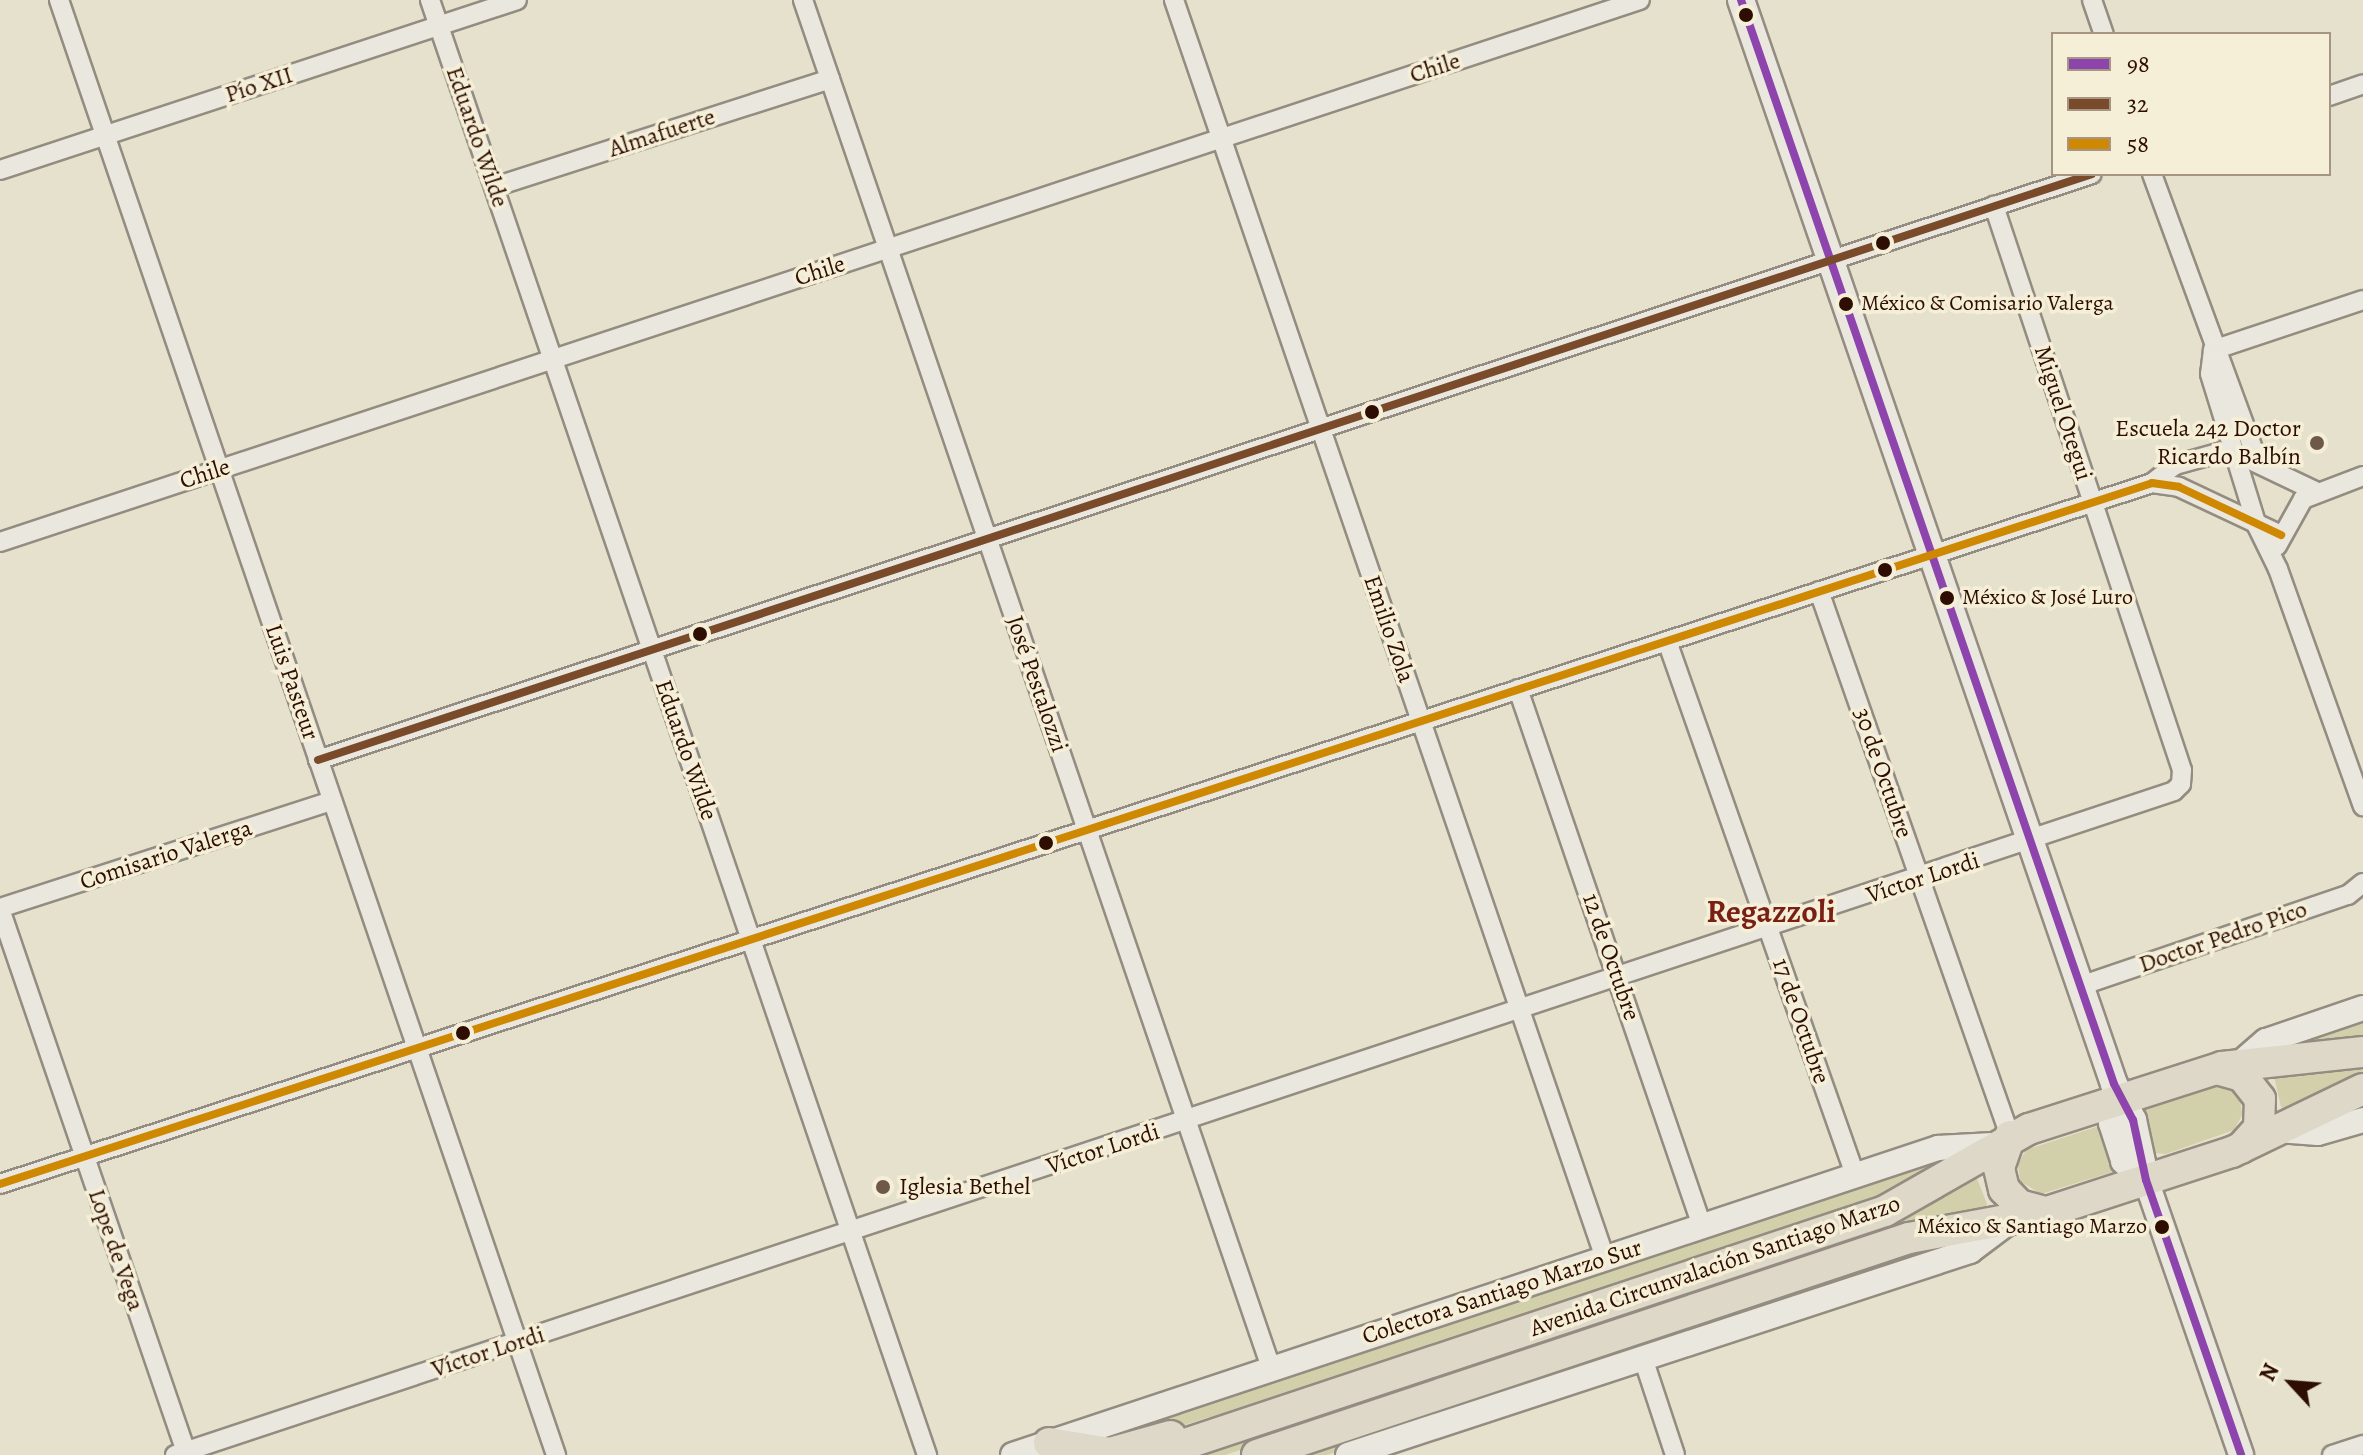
<!DOCTYPE html>
<meta charset="utf-8">
<style>
body{margin:0}
#map{position:relative;width:2363px;height:1455px;overflow:hidden;background:#e6e1cc;font-family:Alegreya,serif}
div>[style]{position:absolute}
.green>*{inset:0;background:#d2d0aa}
.roads{filter:drop-shadow(2px 0 #948c80) drop-shadow(-2px 0 #948c80) drop-shadow(0 2px #948c80) drop-shadow(0 -2px #948c80)}
.minor>*{height:18px;margin:-9px;padding:0 9px;transform-origin:9px;border-radius:9px;background:#eae8de}
.tertiary>*{height:24px;margin:-12px;padding:0 12px;transform-origin:12px;border-radius:12px;background:#eae8de}
.secondary>*{height:26px;margin:-13px;padding:0 13px;transform-origin:13px;border-radius:13px;background:#eae8de}
.primary>*{height:30px;margin:-15px;padding:0 15px;transform-origin:15px;border-radius:15px;background:#ded8c9}
.bus-1>*{height:8px;margin:-4px;padding:0 4px;transform-origin:4px;border-radius:4px;background:#8e44ad}
.bus-2>*{height:8px;margin:-4px;padding:0 4px;transform-origin:4px;border-radius:4px;background:#7a4b2a}
.bus-3>*{height:8px;margin:-4px;padding:0 4px;transform-origin:4px;border-radius:4px;background:#cf8801}
.dots>*{width:22px;height:22px;translate:-50% -50%;box-sizing:border-box;border:4px solid #f5efd7;border-radius:50%}
span{translate:-50% -50%;white-space:nowrap;text-align:center;line-height:1.15;-webkit-text-stroke:7px #f5efd7;paint-order:stroke}
.bus-label{font-size:22px;color:#2e0e03}
.left{translate:0 -50%;text-align:left}
.right{translate:-100% -50%;text-align:right}
.street-label{font-size:24px;color:#2e0e03}
.poi-label{font-size:24px;color:#2e0e03}
.district-label{font-size:32px;color:#7a1f14;font-weight:700}
.legend{position:absolute;left:2051px;top:32px;width:280px;height:144px;box-sizing:border-box;background:#f5efd7;border:2px solid #a59582;margin:0;padding:10px 14px;list-style:none;font-size:24px;color:#2e0e03}
.legend li{display:flex;align-items:center;gap:16px;height:40px}
.legend b{width:40px;border:2px solid #a59582}
.north{position:absolute;left:2251px;top:1343px;width:80px;height:80px;-webkit-text-stroke:6px #f5efd7;paint-order:stroke;rotate:296deg;font-size:22px;font-weight:700;line-height:32px;text-align:center;color:#2e0e03}
.north::after{content:'';display:block;margin:auto;width:28px;height:36px;background:#2e0e03;clip-path:polygon(50% 0,100% 100%,50% 72%,0 100%)}
</style>
<div id="map">
<div class="green">
<i style="clip-path:polygon(2363px 1018px,2363px 1043px,2268px 1049px)"></i>
<i style="clip-path:polygon(2363px 1062px,2363px 1079px,2288px 1110px,2281px 1107px,2274px 1076px)"></i>
<i style="clip-path:polygon(2215px 1086px,2231px 1090px,2240px 1099px,2242px 1115px,2234px 1130px,2166px 1154px,2155px 1153px,2144px 1110px)"></i>
<i style="clip-path:polygon(2099px 1126px,2112px 1172px,2041px 1194px,2020px 1181px,2018px 1164px,2026px 1150px)"></i>
<i style="clip-path:polygon(1950px 1156px,1906px 1188px,1291px 1399px,1206px 1418px,1127px 1444px,1083px 1438px)"></i>
<i style="clip-path:polygon(1976px 1176px,1987px 1204px,1984px 1211px,1886px 1234px,1225px 1455px,1182px 1455px)"></i>
<i style="clip-path:polygon(1972px 1240px,1327px 1455px,1290px 1455px,1899px 1252px)"></i>
</div>
<div class="roads">
<div class="minor">
<i style="left:59px;top:0;width:1538px;rotate:71.14deg"></i>
<i style="left:430px;top:0;width:1538px;rotate:71.14deg"></i>
<i style="left:803px;top:0;width:1446px;rotate:71.11deg"></i>
<i style="left:1174px;top:0;width:1330px;rotate:71.09deg"></i>
<i style="left:2092px;top:0;width:36px;rotate:71deg"></i>
<i style="left:2329px;top:96px;width:36px;rotate:-19deg"></i>
<i style="left:0;top:170px;width:544px;rotate:-18.2deg"></i>
<i style="left:2152px;top:174px;width:305px;rotate:69.8deg"></i>
<i style="left:494px;top:187px;width:353px;rotate:-17.8deg"></i>
<i style="left:2213px;top:350px;width:24px;rotate:97deg"></i>
<i style="left:2210px;top:374px;width:159px;rotate:72.8deg"></i>
<i style="left:2257px;top:526px;width:48px;rotate:64deg"></i>
<i style="left:2278px;top:569px;width:252px;rotate:70.3deg"></i>
<i style="left:2213px;top:350px;width:158px;rotate:-18.4deg"></i>
<i style="left:2152px;top:483px;width:29px;rotate:-38deg"></i>
<i style="left:2175px;top:465px;width:56px;rotate:-15.5deg"></i>
<i style="left:2229px;top:450px;width:98px;rotate:25.5deg"></i>
<i style="left:0;top:542px;width:1727px;rotate:-18.29deg"></i>
<i style="left:2277px;top:546px;width:54px;rotate:-61deg"></i>
<i style="left:2303px;top:499px;width:64px;rotate:-21deg"></i>
<i style="left:1819px;top:591px;width:577px;rotate:70.69deg"></i>
<i style="left:1667px;top:641px;width:566px;rotate:70.6deg"></i>
<i style="left:1518px;top:689px;width:568px;rotate:71.09deg"></i>
<i style="left:318px;top:760px;width:1868px;rotate:-18.28deg"></i>
<i style="left:0;top:908px;width:349px;rotate:-17.9deg"></i>
<i style="left:0;top:909px;width:577px;rotate:71.09deg"></i>
<i style="left:2080px;top:986px;width:283px;rotate:-18.8deg"></i>
<i style="left:2348px;top:895px;width:19px;rotate:-39deg"></i>
<i style="left:0;top:1184px;width:2263px;rotate:-18.04deg"></i>
<i style="left:2152px;top:483px;width:27px;rotate:8deg"></i>
<i style="left:2179px;top:487px;width:113px;rotate:25.2deg"></i>
<i style="left:1643px;top:1358px;width:102px;rotate:71.7deg"></i>
<i style="left:175px;top:1455px;width:2106px;rotate:-18.37deg"></i>
<i style="left:2174px;top:791px;width:10px;rotate:-45deg"></i>
<i style="left:2181px;top:784px;width:14px;rotate:-86deg"></i>
<i style="left:2182px;top:770px;width:595px;rotate:-108.43deg"></i>
<i style="left:2332px;top:1455px;width:33px;rotate:-18deg"></i>
</div>
<div class="tertiary">
<i style="left:2238px;top:1065px;width:37px;rotate:-41deg"></i>
<i style="left:2266px;top:1041px;width:102px;rotate:-18.8deg"></i>
<i style="left:2278px;top:1130px;width:40px;rotate:4.3deg"></i>
<i style="left:2318px;top:1133px;width:47px;rotate:-16.1deg"></i>
<i style="left:2146px;top:1180px;width:291px;rotate:70.9deg"></i>
<i style="left:1013px;top:1455px;width:975px;rotate:-18.36deg"></i>
<i style="left:1938px;top:1148px;width:55px;rotate:-3.1deg"></i>
<i style="left:1348px;top:1455px;width:655px;rotate:-18.16deg"></i>
<i style="left:1970px;top:1251px;width:55px;rotate:-36.9deg"></i>
</div>
<div class="secondary">
<i style="left:1741px;top:0;width:1146px;rotate:71.01deg"></i>
<i style="left:2114px;top:1084px;width:41px;rotate:62.2deg"></i>
<i style="left:2133px;top:1120px;width:61px;rotate:77.8deg"></i>
<i style="left:2119px;top:1100px;width:24px;rotate:107deg"></i>
<i style="left:2112px;top:1123px;width:40px;rotate:72deg"></i>
<i style="left:2124px;top:1161px;width:29px;rotate:41deg"></i>
</div>
<div class="primary">
<i style="left:2217px;top:1069px;width:26px;rotate:16deg"></i>
<i style="left:2242px;top:1076px;width:29px;rotate:52deg"></i>
<i style="left:2260px;top:1099px;width:29px;rotate:92deg"></i>
<i style="left:2259px;top:1128px;width:27px;rotate:132deg"></i>
<i style="left:2010px;top:1136px;width:34px;rotate:109deg"></i>
<i style="left:1999px;top:1168px;width:22px;rotate:77deg"></i>
<i style="left:2004px;top:1189px;width:22px;rotate:47deg"></i>
<i style="left:2019px;top:1205px;width:28px;rotate:15deg"></i>
<i style="left:1049px;top:1443px;width:62px;rotate:9.3deg"></i>
<i style="left:1110px;top:1453px;width:63px;rotate:-15.6deg"></i>
<i style="left:1152px;top:1455px;width:773px;rotate:-18.41deg"></i>
<i style="left:1885px;top:1211px;width:166px;rotate:-29.7deg"></i>
<i style="left:2029px;top:1129px;width:203px;rotate:-17.8deg"></i>
<i style="left:2222px;top:1067px;width:142px;rotate:-6.1deg"></i>
<i style="left:1257px;top:1455px;width:687px;rotate:-18.41deg"></i>
<i style="left:1909px;top:1238px;width:137px;rotate:-10.5deg"></i>
<i style="left:2044px;top:1213px;width:198px;rotate:-18deg"></i>
<i style="left:2232px;top:1152px;width:145px;rotate:-25.7deg"></i>
</div>
</div>
<div class="bus-1">
<i style="left:1741px;top:0;width:1146px;rotate:71.01deg"></i>
<i style="left:2114px;top:1084px;width:41px;rotate:62.2deg"></i>
<i style="left:2133px;top:1120px;width:61px;rotate:77.8deg"></i>
<i style="left:2146px;top:1180px;width:291px;rotate:70.9deg"></i>
</div>
<div class="bus-2">
<i style="left:318px;top:760px;width:1868px;rotate:-18.28deg"></i>
</div>
<div class="bus-3">
<i style="left:0;top:1184px;width:2263px;rotate:-18.04deg"></i>
<i style="left:2152px;top:483px;width:27px;rotate:8deg"></i>
<i style="left:2179px;top:487px;width:113px;rotate:25.2deg"></i>
</div>
<div class="dots">
<i style="left:1746px;top:15px;background:#2e0e03"></i>
<i style="left:1883px;top:243px;background:#2e0e03"></i>
<i style="left:1846px;top:304px;background:#2e0e03"></i>
<i style="left:1372px;top:412px;background:#2e0e03"></i>
<i style="left:2317px;top:443px;background:#6e5849"></i>
<i style="left:1885px;top:570px;background:#2e0e03"></i>
<i style="left:1947px;top:598px;background:#2e0e03"></i>
<i style="left:700px;top:634px;background:#2e0e03"></i>
<i style="left:1046px;top:843px;background:#2e0e03"></i>
<i style="left:463px;top:1033px;background:#2e0e03"></i>
<i style="left:883px;top:1187px;background:#6e5849"></i>
<i style="left:2162px;top:1227px;background:#2e0e03"></i>
</div>
<div class="bus-label">
<span class="left" style="left:1861px;top:304px">México &amp; Comisario Valerga</span>
<span class="left" style="left:1962px;top:598px">México &amp; José Luro</span>
<span class="right" style="left:2147px;top:1227px">México &amp; Santiago Marzo</span>
</div>
<div class="street-label">
<span style="left:1435px;top:68px;rotate:-18deg">Chile</span>
<span style="left:259px;top:85px;rotate:-18deg">Pío XII</span>
<span style="left:662px;top:133px;rotate:-18deg">Almafuerte</span>
<span style="left:477px;top:137px;rotate:71deg">Eduardo Wilde</span>
<span style="left:820px;top:271px;rotate:-18deg">Chile</span>
<span style="left:2063px;top:413px;rotate:72deg">Miguel Otegui</span>
<span style="left:205px;top:474px;rotate:-18deg">Chile</span>
<span style="left:1389px;top:629px;rotate:71deg">Emilio Zola</span>
<span style="left:292px;top:682px;rotate:71deg">Luis Pasteur</span>
<span style="left:1037px;top:684px;rotate:71deg">José Pestalozzi</span>
<span style="left:686px;top:750px;rotate:71deg">Eduardo Wilde</span>
<span style="left:1883px;top:773px;rotate:71deg">30 de Octubre</span>
<span style="left:166px;top:855px;rotate:-18deg">Comisario Valerga</span>
<span style="left:1923px;top:878px;rotate:-18deg">Víctor Lordi</span>
<span style="left:2223px;top:937px;rotate:-19deg">Doctor Pedro Pico</span>
<span style="left:1611px;top:957px;rotate:71deg">12 de Octubre</span>
<span style="left:1801px;top:1021px;rotate:71deg">17 de Octubre</span>
<span style="left:1103px;top:1149px;rotate:-18deg">Víctor Lordi</span>
<span style="left:116px;top:1250px;rotate:71deg">Lope de Vega</span>
<span style="left:1715px;top:1266px;rotate:-19deg">Avenida Circunvalación Santiago Marzo</span>
<span style="left:1502px;top:1292px;rotate:-18deg">Colectora Santiago Marzo Sur</span>
<span style="left:488px;top:1352px;rotate:-18deg">Víctor Lordi</span>
</div>
<div class="poi-label">
<span class="right" style="left:2301px;top:443px">Escuela 242 Doctor<br>Ricardo Balbín</span>
<span class="left" style="left:899px;top:1187px">Iglesia Bethel</span>
</div>
<div class="district-label">
<span style="left:1771px;top:911px">Regazzoli</span>
</div>
<ul class="legend">
<li><b style="height:10px;background:#8e44ad"></b>98</li>
<li><b style="height:10px;background:#7a4b2a"></b>32</li>
<li><b style="height:10px;background:#cf8801"></b>58</li>
</ul>
<div class="north">N</div>
</div>
